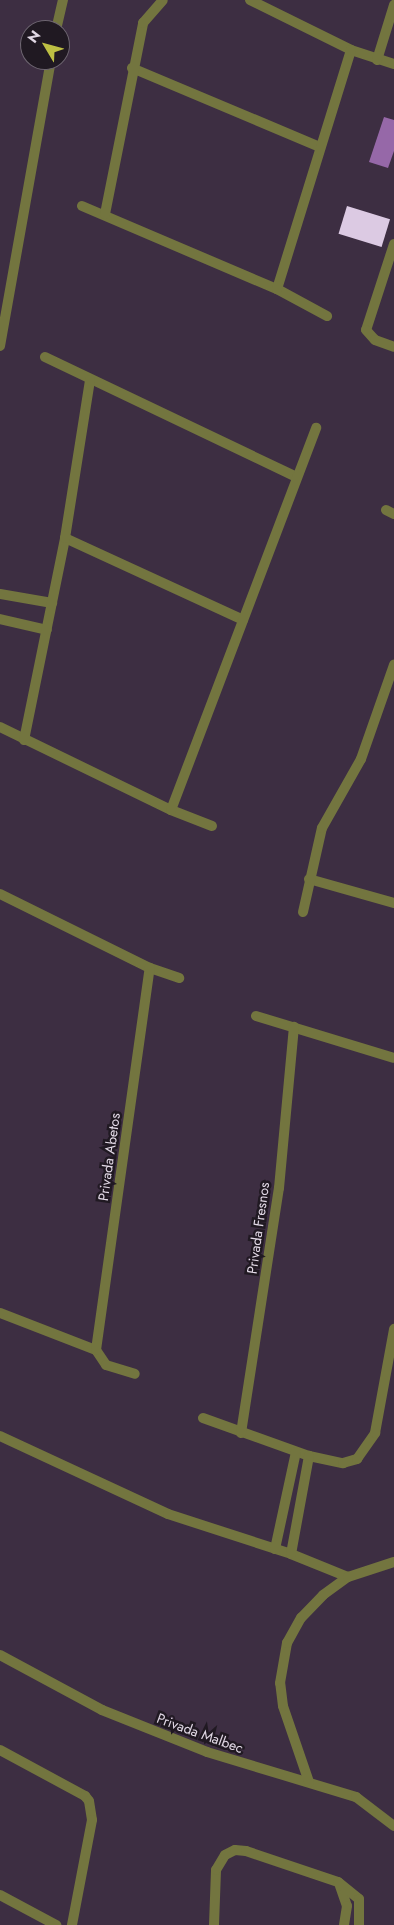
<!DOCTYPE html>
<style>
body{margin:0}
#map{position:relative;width:394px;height:1925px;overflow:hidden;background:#3d2e42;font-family:Jost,sans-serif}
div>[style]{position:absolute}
.water>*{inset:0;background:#9668a8}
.building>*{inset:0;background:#dccae3;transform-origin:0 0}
.minor>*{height:10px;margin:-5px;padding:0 5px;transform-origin:5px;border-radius:5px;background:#73753f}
span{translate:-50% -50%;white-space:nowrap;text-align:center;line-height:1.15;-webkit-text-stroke:5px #201922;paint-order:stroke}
.street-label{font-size:14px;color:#e1d8e5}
.north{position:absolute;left:20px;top:20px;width:50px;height:50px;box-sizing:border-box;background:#201922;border:1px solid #6d6570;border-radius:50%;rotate:307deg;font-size:14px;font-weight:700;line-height:20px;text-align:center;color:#e1d8e5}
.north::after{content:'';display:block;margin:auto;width:18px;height:22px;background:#bdbf43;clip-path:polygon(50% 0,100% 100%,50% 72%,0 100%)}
</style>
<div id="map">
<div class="water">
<i style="clip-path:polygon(384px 117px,394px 120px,394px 151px,388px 168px,369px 162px)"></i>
</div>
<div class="building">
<i style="left:347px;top:206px;width:45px;height:29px;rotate:17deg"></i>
</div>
<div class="minor">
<i style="left:250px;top:0;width:113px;rotate:26.3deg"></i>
<i style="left:351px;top:50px;width:45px;rotate:18deg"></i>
<i style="left:56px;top:30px;width:31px;rotate:-77deg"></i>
<i style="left:377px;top:60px;width:58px;rotate:-72.8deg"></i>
<i style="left:132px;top:68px;width:204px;rotate:22.8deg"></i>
<i style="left:82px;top:206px;width:212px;rotate:23.1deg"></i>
<i style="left:277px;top:289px;width:57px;rotate:28.4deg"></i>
<i style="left:105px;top:214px;width:195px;rotate:-78.7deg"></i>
<i style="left:143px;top:23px;width:30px;rotate:-49deg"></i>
<i style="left:394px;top:244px;width:90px;rotate:108deg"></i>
<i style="left:366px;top:330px;width:13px;rotate:48deg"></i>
<i style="left:375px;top:340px;width:20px;rotate:20deg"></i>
<i style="left:277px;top:289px;width:250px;rotate:-72.8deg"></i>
<i style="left:0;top:346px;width:291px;rotate:-79.9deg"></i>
<i style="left:45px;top:357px;width:279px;rotate:25.5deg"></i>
<i style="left:386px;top:510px;width:9px;rotate:27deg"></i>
<i style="left:65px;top:538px;width:196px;rotate:24.7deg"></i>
<i style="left:0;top:594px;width:53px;rotate:9.8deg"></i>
<i style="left:0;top:619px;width:48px;rotate:13.2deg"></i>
<i style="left:0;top:727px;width:190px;rotate:25.9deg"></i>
<i style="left:171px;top:810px;width:44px;rotate:21.3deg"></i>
<i style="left:24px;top:740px;width:206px;rotate:-78.5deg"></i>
<i style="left:65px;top:538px;width:160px;rotate:-81deg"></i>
<i style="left:171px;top:810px;width:409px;rotate:-69.2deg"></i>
<i style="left:309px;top:879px;width:88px;rotate:15.8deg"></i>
<i style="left:0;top:894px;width:167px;rotate:26.3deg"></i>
<i style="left:150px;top:968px;width:31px;rotate:19deg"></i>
<i style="left:303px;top:912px;width:86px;rotate:-77.3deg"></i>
<i style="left:322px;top:828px;width:79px;rotate:-60.5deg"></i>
<i style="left:361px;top:759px;width:100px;rotate:-70.7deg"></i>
<i style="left:256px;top:1016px;width:144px;rotate:16.9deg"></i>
<i style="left:0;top:1313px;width:103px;rotate:21.1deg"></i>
<i style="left:96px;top:1350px;width:18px;rotate:56deg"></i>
<i style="left:106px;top:1365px;width:30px;rotate:17deg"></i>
<i style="left:96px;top:1350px;width:386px;rotate:-82deg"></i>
<i style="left:203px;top:1418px;width:113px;rotate:19.7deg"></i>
<i style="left:309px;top:1456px;width:35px;rotate:12deg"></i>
<i style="left:343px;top:1463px;width:15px;rotate:-16deg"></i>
<i style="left:357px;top:1459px;width:32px;rotate:-55deg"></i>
<i style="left:375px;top:1433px;width:106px;rotate:-79.6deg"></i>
<i style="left:241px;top:1433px;width:248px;rotate:-81.2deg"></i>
<i style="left:279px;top:1188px;width:162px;rotate:-84.7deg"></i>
<i style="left:0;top:1436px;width:185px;rotate:24.9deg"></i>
<i style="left:168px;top:1514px;width:129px;rotate:18deg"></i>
<i style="left:291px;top:1554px;width:61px;rotate:22deg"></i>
<i style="left:275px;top:1549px;width:99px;rotate:-77.8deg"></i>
<i style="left:291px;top:1554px;width:100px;rotate:-79.6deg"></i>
<i style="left:0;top:1655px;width:116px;rotate:28.3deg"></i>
<i style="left:102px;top:1710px;width:113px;rotate:21.8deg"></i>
<i style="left:207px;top:1752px;width:156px;rotate:16.8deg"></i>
<i style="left:356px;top:1797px;width:48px;rotate:37.3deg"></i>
<i style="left:0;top:1750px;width:97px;rotate:28.4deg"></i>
<i style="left:85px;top:1796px;width:6px;rotate:51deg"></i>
<i style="left:89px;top:1801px;width:19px;rotate:81deg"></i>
<i style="left:92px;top:1820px;width:107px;rotate:100.8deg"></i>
<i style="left:309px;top:1782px;width:80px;rotate:-108.9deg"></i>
<i style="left:283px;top:1706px;width:23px;rotate:-97deg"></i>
<i style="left:280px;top:1683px;width:41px;rotate:-80.1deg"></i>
<i style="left:287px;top:1643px;width:29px;rotate:-61deg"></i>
<i style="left:301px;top:1618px;width:32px;rotate:-46deg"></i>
<i style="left:323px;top:1595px;width:31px;rotate:-36deg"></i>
<i style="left:348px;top:1577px;width:48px;rotate:-18.1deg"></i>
<i style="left:339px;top:1883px;width:24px;rotate:71deg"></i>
<i style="left:347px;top:1906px;width:19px;rotate:99deg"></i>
<i style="left:0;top:1895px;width:64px;rotate:28.2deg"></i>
<i style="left:214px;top:1925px;width:55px;rotate:-87.9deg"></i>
<i style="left:216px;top:1870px;width:17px;rotate:-59deg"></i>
<i style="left:225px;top:1855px;width:11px;rotate:-27deg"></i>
<i style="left:235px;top:1850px;width:11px;rotate:5deg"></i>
<i style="left:246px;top:1851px;width:97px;rotate:18.6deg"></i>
<i style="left:338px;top:1882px;width:27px;rotate:39deg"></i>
<i style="left:359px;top:1899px;width:26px;rotate:90deg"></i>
</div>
<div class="street-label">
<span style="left:109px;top:1157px;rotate:-82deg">Privada Abetos</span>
<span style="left:258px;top:1228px;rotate:-82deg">Privada Fresnos</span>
<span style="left:200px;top:1733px;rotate:20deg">Privada Malbec</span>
</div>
<div class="north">N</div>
</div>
